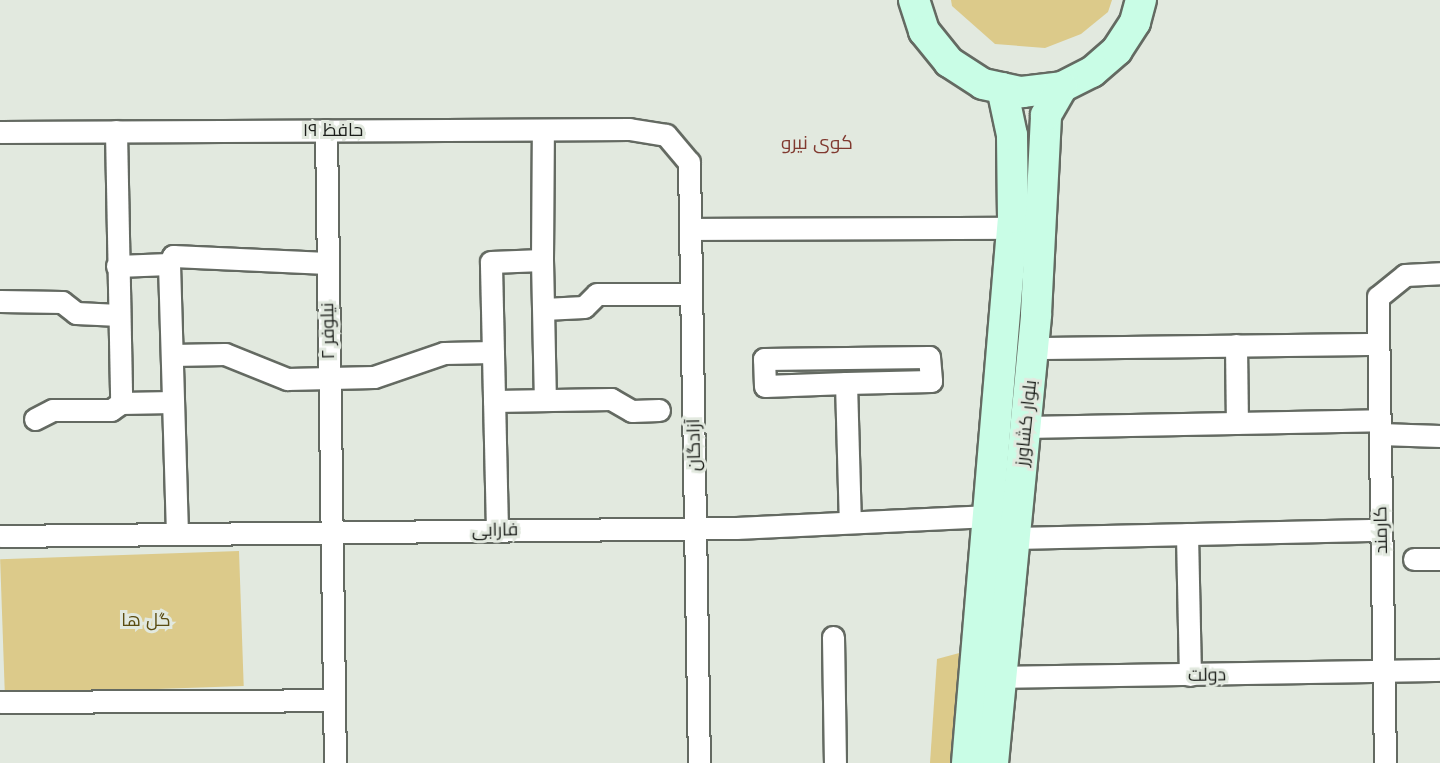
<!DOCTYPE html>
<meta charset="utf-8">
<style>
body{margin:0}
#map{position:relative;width:1440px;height:763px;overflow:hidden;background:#e2e9df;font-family:Arial,Cairo,sans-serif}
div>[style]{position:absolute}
.green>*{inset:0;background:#dcca8a;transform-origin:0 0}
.roads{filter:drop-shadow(2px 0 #646a62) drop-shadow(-2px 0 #646a62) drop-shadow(0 2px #646a62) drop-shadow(0 -2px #646a62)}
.minor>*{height:21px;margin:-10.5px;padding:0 10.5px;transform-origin:10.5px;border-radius:10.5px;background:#fff}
.secondary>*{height:30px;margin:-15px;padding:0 15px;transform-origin:15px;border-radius:15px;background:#c9fde6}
span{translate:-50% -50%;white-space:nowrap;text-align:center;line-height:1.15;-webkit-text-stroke:6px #e2e9df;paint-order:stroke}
.street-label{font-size:18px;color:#1b1e1a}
.park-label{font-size:18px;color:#5a4c11}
.neighbourhood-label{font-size:19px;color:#80392f}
</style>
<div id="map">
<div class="green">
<i style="clip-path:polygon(951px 0,1112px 0,1108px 12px,1081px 34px,1045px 48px,995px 44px,952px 6px)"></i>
<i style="left:239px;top:551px;width:135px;height:239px;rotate:88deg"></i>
<i style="clip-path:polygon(963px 652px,960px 763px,930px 763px,937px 659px)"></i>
</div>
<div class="roads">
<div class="minor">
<i style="left:326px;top:130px;width:633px;rotate:89.19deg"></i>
<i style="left:116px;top:131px;width:272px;rotate:88.9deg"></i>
<i style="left:0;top:132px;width:629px;rotate:-0.27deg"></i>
<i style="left:629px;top:129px;width:37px;rotate:9deg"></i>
<i style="left:666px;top:135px;width:35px;rotate:50deg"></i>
<i style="left:689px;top:162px;width:601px;rotate:89.05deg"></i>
<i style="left:690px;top:229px;width:323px;rotate:-0.2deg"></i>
<i style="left:542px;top:260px;width:130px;rotate:-89.6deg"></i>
<i style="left:169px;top:264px;width:270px;rotate:88.3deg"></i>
<i style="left:169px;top:264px;width:9px;rotate:-63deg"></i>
<i style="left:173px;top:256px;width:154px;rotate:2.6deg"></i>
<i style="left:117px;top:266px;width:52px;rotate:-2.2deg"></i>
<i style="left:0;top:301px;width:62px;rotate:0.9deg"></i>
<i style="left:62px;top:302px;width:18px;rotate:38deg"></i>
<i style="left:76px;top:313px;width:43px;rotate:2.7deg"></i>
<i style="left:544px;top:309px;width:40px;rotate:-2.9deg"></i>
<i style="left:584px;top:307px;width:18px;rotate:-45deg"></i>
<i style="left:597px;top:294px;width:94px"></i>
<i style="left:1236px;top:345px;width:78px;rotate:89.3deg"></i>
<i style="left:1033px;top:348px;width:345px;rotate:-0.7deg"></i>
<i style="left:172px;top:355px;width:53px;rotate:-1.1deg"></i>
<i style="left:225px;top:354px;width:67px;rotate:22deg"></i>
<i style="left:287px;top:379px;width:87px;rotate:-1.3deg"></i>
<i style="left:374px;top:377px;width:74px;rotate:-18.9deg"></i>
<i style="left:444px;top:353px;width:49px;rotate:-1.2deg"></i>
<i style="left:846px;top:383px;width:81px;rotate:177.9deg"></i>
<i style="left:765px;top:386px;width:27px;rotate:-92deg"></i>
<i style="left:764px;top:359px;width:165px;rotate:-0.7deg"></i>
<i style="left:929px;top:357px;width:24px;rotate:85deg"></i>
<i style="left:931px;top:381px;width:85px;rotate:178.7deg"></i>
<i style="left:846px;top:383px;width:139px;rotate:88.4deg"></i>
<i style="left:494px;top:401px;width:117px;rotate:-1deg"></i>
<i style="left:611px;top:399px;width:24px;rotate:30deg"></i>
<i style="left:632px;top:411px;width:27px;rotate:-2deg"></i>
<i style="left:35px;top:419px;width:20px;rotate:-27deg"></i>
<i style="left:53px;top:410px;width:58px"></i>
<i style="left:111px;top:410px;width:12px;rotate:-35deg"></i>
<i style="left:121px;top:403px;width:52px;rotate:-1.1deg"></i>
<i style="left:1025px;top:427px;width:355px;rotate:-1.1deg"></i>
<i style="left:1380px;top:434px;width:60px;rotate:1.9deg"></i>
<i style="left:497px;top:530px;width:268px;rotate:-91.3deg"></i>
<i style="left:491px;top:262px;width:51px;rotate:-2.2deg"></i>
<i style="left:542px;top:260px;width:140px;rotate:88.8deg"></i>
<i style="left:1187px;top:534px;width:141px;rotate:88.8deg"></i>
<i style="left:0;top:536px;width:736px;rotate:-0.62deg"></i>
<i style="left:736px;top:528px;width:254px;rotate:-2.7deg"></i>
<i style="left:1015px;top:538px;width:366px;rotate:-1.3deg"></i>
<i style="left:1414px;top:559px;width:26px"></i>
<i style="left:833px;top:637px;width:126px;rotate:89.1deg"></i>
<i style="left:987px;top:677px;width:453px;rotate:-0.9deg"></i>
<i style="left:0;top:702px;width:333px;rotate:-0.3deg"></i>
<i style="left:1385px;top:763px;width:466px;rotate:-90.9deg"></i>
<i style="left:1378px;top:297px;width:35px;rotate:-39deg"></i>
<i style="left:1405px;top:275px;width:35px;rotate:-3deg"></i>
</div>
<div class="secondary">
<i style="left:914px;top:0;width:33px;rotate:72deg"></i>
<i style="left:924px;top:31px;width:40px;rotate:51deg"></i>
<i style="left:949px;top:62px;width:40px;rotate:32.9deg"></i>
<i style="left:983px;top:84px;width:40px;rotate:12deg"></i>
<i style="left:1022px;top:92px;width:40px;rotate:-7.1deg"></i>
<i style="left:1062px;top:87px;width:34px;rotate:-27deg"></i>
<i style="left:1092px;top:72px;width:33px;rotate:-41deg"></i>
<i style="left:1117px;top:50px;width:33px;rotate:-57deg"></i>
<i style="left:1135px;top:22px;width:23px;rotate:-75deg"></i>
<i style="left:967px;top:763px;width:547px;rotate:-85.18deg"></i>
<i style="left:1013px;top:218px;width:83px;rotate:-90.7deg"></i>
<i style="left:1012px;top:135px;width:48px;rotate:-102deg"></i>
<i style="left:993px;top:763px;width:451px;rotate:-84.5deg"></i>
<i style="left:1036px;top:314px;width:199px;rotate:-87.1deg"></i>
<i style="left:1046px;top:115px;width:32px;rotate:-60deg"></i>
</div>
</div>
<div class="street-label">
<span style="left:333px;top:130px">حافظ ۱۹</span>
<span style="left:328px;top:331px;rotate:-91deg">نیلوفر ۲</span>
<span style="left:1026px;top:423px;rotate:-84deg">بلوار کشاورز</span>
<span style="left:694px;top:445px;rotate:-91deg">آزادگان</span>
<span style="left:495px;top:530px;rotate:-1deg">فارابی</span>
<span style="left:1381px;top:530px;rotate:-91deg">کارمند</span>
<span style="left:1207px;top:675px;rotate:-1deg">دولت</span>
</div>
<div class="park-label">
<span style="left:146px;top:620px">گل ها</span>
</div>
<div class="neighbourhood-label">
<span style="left:817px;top:143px">کوی نیرو</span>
</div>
</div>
